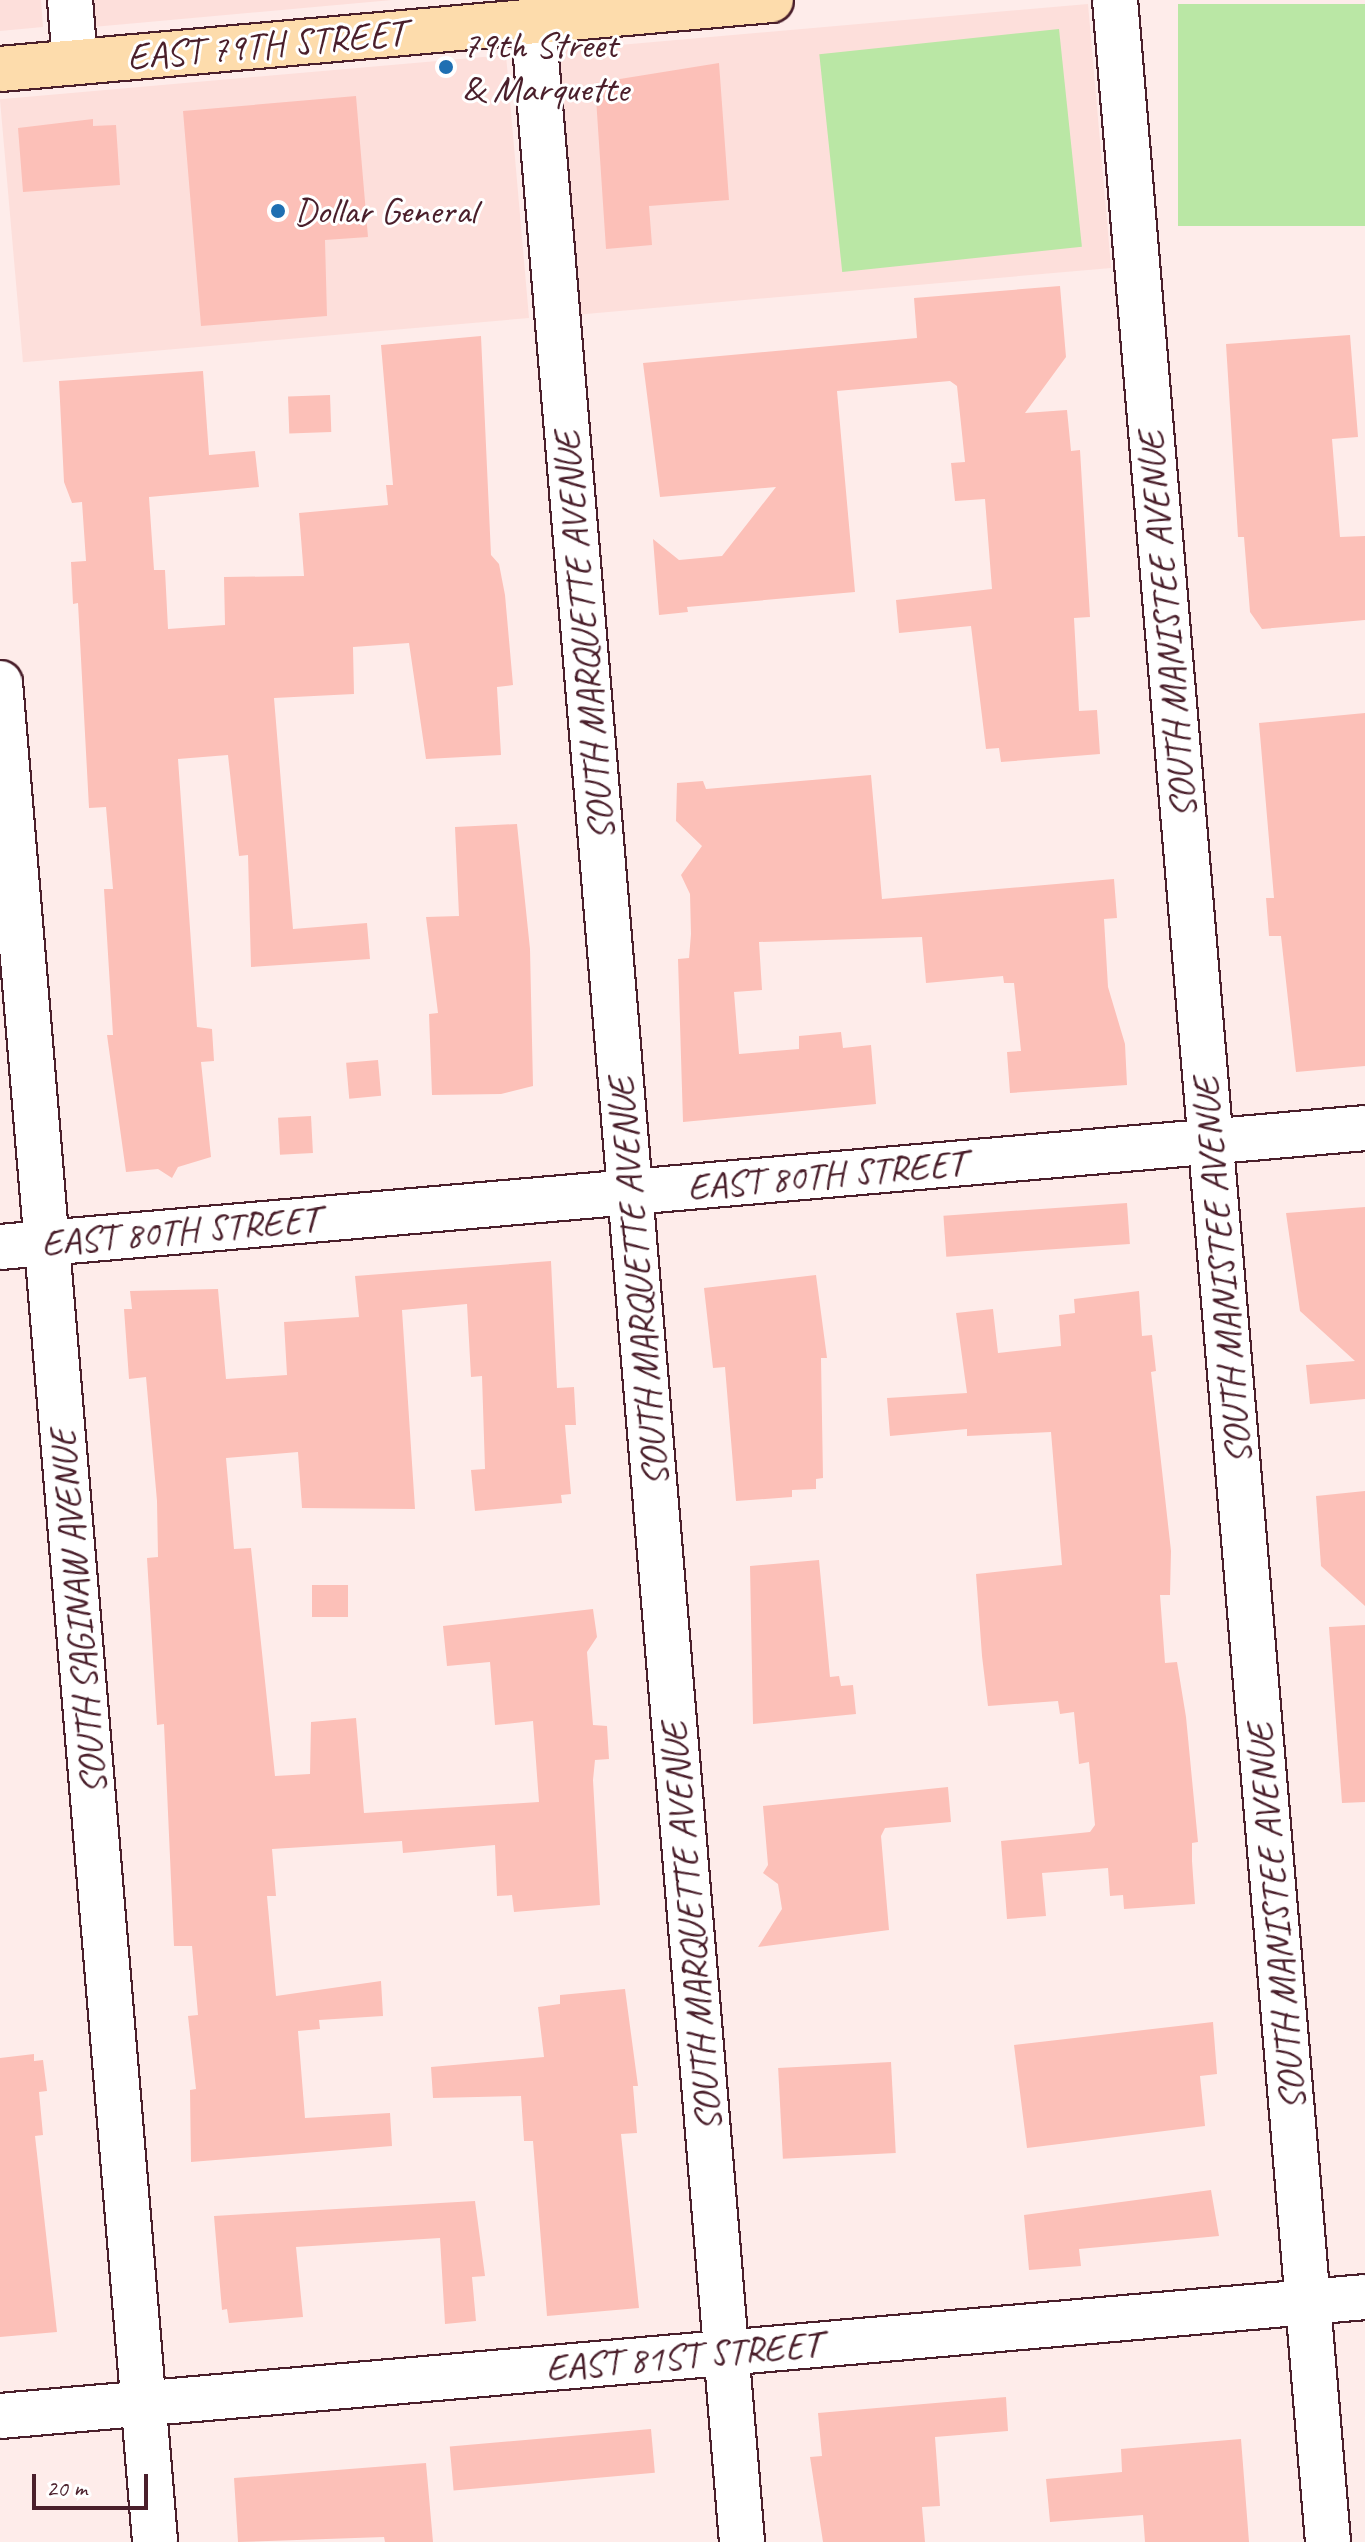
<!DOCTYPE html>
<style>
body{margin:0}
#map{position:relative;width:1365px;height:2542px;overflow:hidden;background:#feecea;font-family:Caveat,sans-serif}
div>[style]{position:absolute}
.built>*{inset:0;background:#fddfdb;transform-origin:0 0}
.green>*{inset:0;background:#bae7a5;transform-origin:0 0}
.building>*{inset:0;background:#fcc0b8;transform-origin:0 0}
.roads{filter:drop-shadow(2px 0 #4a1f2b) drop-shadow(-2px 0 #4a1f2b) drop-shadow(0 2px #4a1f2b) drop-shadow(0 -2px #4a1f2b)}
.minor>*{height:44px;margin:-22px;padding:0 22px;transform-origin:22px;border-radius:22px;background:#fff}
.major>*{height:44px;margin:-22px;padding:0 22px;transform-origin:22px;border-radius:22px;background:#fddcac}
.dots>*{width:22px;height:22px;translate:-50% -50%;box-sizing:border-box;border:4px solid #fff;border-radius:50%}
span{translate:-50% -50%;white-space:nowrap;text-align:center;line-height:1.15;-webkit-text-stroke:6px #fff;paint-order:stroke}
.street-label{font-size:38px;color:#4a1f2b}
.poi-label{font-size:38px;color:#4a1f2b}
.left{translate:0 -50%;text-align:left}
.scale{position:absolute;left:32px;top:2474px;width:116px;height:36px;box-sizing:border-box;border:4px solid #4a1f2b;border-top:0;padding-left:10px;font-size:24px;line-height:28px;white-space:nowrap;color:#4a1f2b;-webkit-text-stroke:6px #fff;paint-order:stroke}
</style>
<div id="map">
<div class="built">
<i style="clip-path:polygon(0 0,41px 0,43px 27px,0 31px)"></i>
<i style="clip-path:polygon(90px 0,392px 0,93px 27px)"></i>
<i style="left:1088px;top:4px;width:265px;height:533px;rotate:85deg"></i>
<i style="left:506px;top:55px;width:264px;height:508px;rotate:85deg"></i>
</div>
<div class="green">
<i style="left:1365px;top:4px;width:222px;height:187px;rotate:90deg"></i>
<i style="left:1059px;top:29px;width:219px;height:241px;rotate:84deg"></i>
</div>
<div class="building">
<i style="clip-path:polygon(719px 63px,729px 200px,649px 206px,652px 245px,606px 249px,595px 83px)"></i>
<i style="clip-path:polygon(356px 96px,368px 237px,325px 240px,327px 316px,201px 326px,183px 111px)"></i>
<i style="clip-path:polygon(93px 119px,93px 126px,116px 125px,120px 185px,23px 192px,18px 128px)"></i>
<i style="clip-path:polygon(1060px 286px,1066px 357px,1025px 413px,1067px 410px,1071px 451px,1080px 450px,1090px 617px,1074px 618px,1079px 711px,1097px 710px,1100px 754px,1001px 762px,999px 748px,986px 749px,971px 626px,899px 633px,896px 600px,992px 589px,985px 499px,955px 501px,951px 463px,965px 462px,957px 386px,950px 381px,837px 391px,855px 592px,687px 607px,688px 612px,659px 615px,653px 539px,679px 560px,722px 556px,776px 487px,660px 497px,643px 363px,917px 338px,914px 298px)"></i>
<i style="clip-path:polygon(1350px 335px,1358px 437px,1332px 439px,1340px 537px,1365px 536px,1365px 620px,1262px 629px,1250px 612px,1244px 537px,1238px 537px,1226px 344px)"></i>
<i style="clip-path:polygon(481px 336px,491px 555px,499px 564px,505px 595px,513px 685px,497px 687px,501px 755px,426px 759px,409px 643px,353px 647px,354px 694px,274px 698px,293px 929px,367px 923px,370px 959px,251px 967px,248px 855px,239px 856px,228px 755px,178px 759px,197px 1027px,212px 1029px,214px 1061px,201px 1062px,211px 1157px,178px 1167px,172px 1178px,158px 1169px,126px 1172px,107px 1035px,113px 1035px,104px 889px,113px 889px,106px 807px,89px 808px,78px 603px,73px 604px,71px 562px,86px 561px,82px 502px,72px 503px,64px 482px,59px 381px,203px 371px,209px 455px,255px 451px,259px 487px,149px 497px,154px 570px,165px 570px,168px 629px,225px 625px,224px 577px,304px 576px,299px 513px,388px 505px,386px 485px,393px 485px,381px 345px)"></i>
<i style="left:330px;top:395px;width:37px;height:42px;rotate:88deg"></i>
<i style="clip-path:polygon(1365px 713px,1365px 1066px,1296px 1072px,1281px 936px,1269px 936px,1266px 898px,1274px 898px,1259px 723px)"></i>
<i style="clip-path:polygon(871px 775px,882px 899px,1114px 879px,1117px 918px,1104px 919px,1108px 987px,1125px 1044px,1127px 1085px,1010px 1093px,1007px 1052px,1021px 1051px,1014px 983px,1004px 983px,1003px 976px,926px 983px,922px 937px,759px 942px,762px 990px,734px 992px,739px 1054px,799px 1049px,799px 1036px,841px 1032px,843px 1048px,871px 1045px,876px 1104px,683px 1122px,678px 959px,689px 958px,691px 934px,690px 894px,681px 875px,702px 846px,676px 821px,677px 783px,703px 781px,706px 789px)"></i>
<i style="clip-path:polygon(517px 824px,530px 949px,533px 1086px,501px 1094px,432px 1095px,429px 1014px,438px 1013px,426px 917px,459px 916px,455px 827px)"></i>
<i style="left:378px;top:1060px;width:36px;height:32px;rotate:85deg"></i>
<i style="left:311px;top:1116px;width:37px;height:33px;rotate:87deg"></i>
<i style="left:1127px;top:1203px;width:41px;height:184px;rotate:86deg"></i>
<i style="clip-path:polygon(1365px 1207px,1365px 1399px,1310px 1404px,1306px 1365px,1355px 1361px,1300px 1311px,1286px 1213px)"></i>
<i style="clip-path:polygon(551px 1261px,557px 1388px,574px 1387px,576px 1425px,565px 1425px,571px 1494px,561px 1495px,562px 1503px,475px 1511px,471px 1470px,485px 1469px,482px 1376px,471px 1377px,467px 1304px,402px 1310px,415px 1509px,302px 1508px,298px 1452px,226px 1458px,234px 1549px,251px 1548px,275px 1776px,310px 1774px,311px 1722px,356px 1718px,364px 1813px,539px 1802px,533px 1721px,495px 1725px,490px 1662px,447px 1666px,443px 1626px,593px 1609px,597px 1637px,587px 1652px,593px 1725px,607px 1726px,609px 1759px,595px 1760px,593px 1780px,600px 1905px,514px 1912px,512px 1895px,497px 1896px,495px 1845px,403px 1853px,402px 1841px,272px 1849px,276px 1896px,267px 1896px,276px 1996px,381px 1981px,383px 2016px,319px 2020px,320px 2029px,298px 2031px,305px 2118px,390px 2113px,392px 2146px,191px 2162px,190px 2090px,196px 2089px,188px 2016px,198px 2015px,192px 1946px,174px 1946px,164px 1724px,157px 1725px,147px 1558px,158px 1557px,157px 1501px,146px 1377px,129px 1379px,124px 1309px,132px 1309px,130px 1291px,218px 1289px,226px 1379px,287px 1375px,284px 1322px,359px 1317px,355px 1276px)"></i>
<i style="clip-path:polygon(816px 1275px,827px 1358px,821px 1358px,823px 1478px,816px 1479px,816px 1489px,792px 1490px,792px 1497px,736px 1501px,725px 1367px,713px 1368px,704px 1288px)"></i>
<i style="clip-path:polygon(1139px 1291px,1142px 1336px,1152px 1335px,1156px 1371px,1151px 1372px,1171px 1551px,1170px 1595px,1160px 1595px,1165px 1663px,1177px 1662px,1186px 1717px,1198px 1842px,1192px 1843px,1192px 1861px,1195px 1904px,1124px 1909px,1123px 1895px,1110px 1896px,1108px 1868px,1042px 1873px,1046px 1916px,1007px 1919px,1001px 1841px,1090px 1832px,1095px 1825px,1089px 1762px,1079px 1764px,1074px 1712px,1060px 1714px,1058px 1701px,988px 1706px,982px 1656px,976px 1574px,1062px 1565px,1051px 1432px,967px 1436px,967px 1429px,890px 1436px,887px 1398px,967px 1393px,956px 1313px,993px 1309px,998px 1353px,1061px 1346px,1059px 1315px,1075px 1313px,1074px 1299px)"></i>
<i style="clip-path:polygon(1365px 1491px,1365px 1606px,1321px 1566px,1316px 1496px)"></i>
<i style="clip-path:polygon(819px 1560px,830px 1677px,839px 1676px,841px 1686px,853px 1685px,856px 1714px,753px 1724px,750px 1566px)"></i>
<i style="left:348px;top:1585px;width:32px;height:36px;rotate:90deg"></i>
<i style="clip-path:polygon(1365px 1625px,1365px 1802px,1342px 1803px,1329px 1627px)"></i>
<i style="clip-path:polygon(948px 1787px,951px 1822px,885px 1828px,881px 1836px,889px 1930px,758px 1947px,782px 1909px,778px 1884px,763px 1873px,768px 1865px,763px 1806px)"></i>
<i style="clip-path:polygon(625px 1989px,638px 2086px,633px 2086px,637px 2133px,621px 2134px,639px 2308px,547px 2316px,533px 2141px,524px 2141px,521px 2096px,433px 2098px,431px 2067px,544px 2057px,538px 2007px,560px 2004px,560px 1995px)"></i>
<i style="clip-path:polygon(1213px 2022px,1217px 2074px,1200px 2076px,1205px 2126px,1027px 2148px,1014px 2045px)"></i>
<i style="clip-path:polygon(34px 2054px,34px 2061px,43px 2060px,47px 2091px,39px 2092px,43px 2135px,35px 2136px,57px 2332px,0 2337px,0 2058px)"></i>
<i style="left:891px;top:2062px;width:91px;height:113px;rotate:87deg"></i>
<i style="clip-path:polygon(1211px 2190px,1219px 2236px,1079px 2249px,1081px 2266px,1029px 2270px,1024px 2215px)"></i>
<i style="clip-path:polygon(475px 2201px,485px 2276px,472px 2277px,476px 2321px,445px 2324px,440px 2238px,296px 2247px,303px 2317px,229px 2323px,227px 2309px,222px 2310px,214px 2216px)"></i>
<i style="clip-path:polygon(1006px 2397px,1008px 2431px,935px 2437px,940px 2506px,922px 2507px,925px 2542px,823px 2542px,810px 2457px,822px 2456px,818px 2413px)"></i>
<i style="left:651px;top:2429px;width:44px;height:202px;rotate:85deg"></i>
<i style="clip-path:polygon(1241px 2439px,1249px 2542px,1145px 2542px,1143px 2515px,1050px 2522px,1046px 2479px,1122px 2472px,1121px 2449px)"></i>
<i style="clip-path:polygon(426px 2463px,433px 2542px,385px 2542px,384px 2537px,238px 2542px,234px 2478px)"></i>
</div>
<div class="roads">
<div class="minor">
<i style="left:70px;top:0;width:62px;rotate:85.4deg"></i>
<i style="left:1115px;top:0;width:2551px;rotate:85.21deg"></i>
<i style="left:533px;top:21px;width:2530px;rotate:85.26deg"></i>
<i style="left:0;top:683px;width:1865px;rotate:85.23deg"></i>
<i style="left:0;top:1247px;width:1370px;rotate:-4.98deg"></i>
<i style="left:0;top:2416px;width:1370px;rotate:-4.98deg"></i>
</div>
<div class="major">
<i style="left:0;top:69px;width:774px;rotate:-5.11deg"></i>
</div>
</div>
<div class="dots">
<i style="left:446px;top:67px;background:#1f6fb2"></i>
<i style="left:278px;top:211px;background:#1f6fb2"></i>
</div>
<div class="street-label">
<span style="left:266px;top:45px;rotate:-5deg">EAST 79TH STREET</span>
<span style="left:1167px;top:625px;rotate:-95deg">SOUTH MANISTEE AVENUE</span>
<span style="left:584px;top:636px;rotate:-95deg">SOUTH MARQUETTE AVENUE</span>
<span style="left:826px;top:1175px;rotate:-5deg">EAST 80TH STREET</span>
<span style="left:180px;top:1231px;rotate:-5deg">EAST 80TH STREET</span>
<span style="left:1222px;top:1271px;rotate:-95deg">SOUTH MANISTEE AVENUE</span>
<span style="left:638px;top:1282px;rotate:-95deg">SOUTH MARQUETTE AVENUE</span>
<span style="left:78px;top:1612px;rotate:-95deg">SOUTH SAGINAW AVENUE</span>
<span style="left:1276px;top:1917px;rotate:-95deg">SOUTH MANISTEE AVENUE</span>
<span style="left:691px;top:1927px;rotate:-95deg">SOUTH MARQUETTE AVENUE</span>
<span style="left:683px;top:2356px;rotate:-5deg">EAST 81ST STREET</span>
</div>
<div class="poi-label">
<span class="left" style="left:462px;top:67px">79th Street<br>&amp; Marquette</span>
<span class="left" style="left:294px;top:211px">Dollar General</span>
</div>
<div class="scale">20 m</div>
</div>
